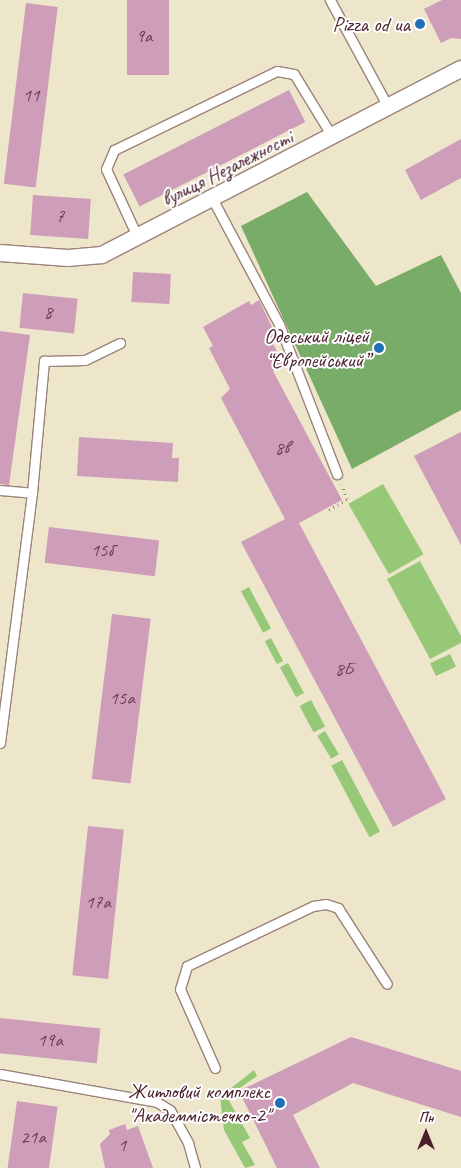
<!DOCTYPE html>
<meta charset="utf-8">
<style>
body{margin:0}
#map{position:relative;width:461px;height:1168px;overflow:hidden;background:#eee6ca;font-family:Caveat,sans-serif}
div>[style]{position:absolute}
.green>*{inset:0;background:#96c878;transform-origin:0 0}
.forest>*{inset:0;background:#78ac68}
.building>*{inset:0;background:#cd9db9;transform-origin:0 0}
.path>*{height:3px;margin-top:-1.5px;transform-origin:0;background:repeating-linear-gradient(90deg,#9c827a 0 1px,transparent 0 5px)}
.roads{filter:drop-shadow(1px 0 #9c827a) drop-shadow(-1px 0 #9c827a) drop-shadow(0 1px #9c827a) drop-shadow(0 -1px #9c827a)}
.lane>*{height:9px;margin:-4.5px;padding:0 4.5px;transform-origin:4.5px;border-radius:4.5px;background:#fff}
.street>*{height:16px;margin:-8px;padding:0 8px;transform-origin:8px;border-radius:8px;background:#fff}
.dots>*{width:14px;height:14px;translate:-50% -50%;box-sizing:border-box;border:2px solid #fff;border-radius:50%}
span{translate:-50% -50%;white-space:nowrap;text-align:center;line-height:1.15;-webkit-text-stroke:4px #fff;paint-order:stroke}
.number-label{font-size:19px;color:#6b3e4e}
.number-label span{-webkit-text-stroke-width:0}
.poi-label{font-size:21px;color:#4a1f2b}
.right{translate:-100% -50%;text-align:right}
.street-label{font-size:21px;color:#4a1f2b}
.north{position:absolute;left:401px;top:1108px;width:50px;height:50px;-webkit-text-stroke:4px #fff;paint-order:stroke;rotate:0deg;font-size:14px;font-weight:700;line-height:20px;text-align:center;color:#4a1f2b}
.north::after{content:'';display:block;margin:auto;width:18px;height:22px;background:#4a1f2b;clip-path:polygon(50% 0,100% 100%,50% 72%,0 100%)}
</style>
<div id="map">
<div class="green">
<i style="left:383px;top:484px;width:81px;height:40px;rotate:60deg"></i>
<i style="clip-path:polygon(420px 561px,461px 636px,461px 643px,430px 659px,387px 579px)"></i>
<i style="left:249px;top:587px;width:47px;height:9px;rotate:62deg"></i>
<i style="left:271px;top:638px;width:26px;height:7px;rotate:62deg"></i>
<i style="left:450px;top:654px;width:14px;height:22px;rotate:65deg"></i>
<i style="left:288px;top:663px;width:34px;height:9px;rotate:62deg"></i>
<i style="left:311px;top:700px;width:30px;height:13px;rotate:62deg"></i>
<i style="left:325px;top:731px;width:27px;height:9px;rotate:59deg"></i>
<i style="left:342px;top:760px;width:81px;height:12px;rotate:62deg"></i>
<i style="clip-path:polygon(254px 1070px,257px 1076px,227px 1097px,250px 1138px,242px 1142px,255px 1165px,245px 1168px,224px 1130px,220px 1097px)"></i>
</div>
<div class="forest">
<i style="clip-path:polygon(307px 192px,376px 286px,441px 255px,461px 293px,461px 410px,352px 469px,241px 226px)"></i>
</div>
<div class="building">
<i style="left:127px;top:0;width:42px;height:75px"></i>
<i style="clip-path:polygon(442px 0,461px 0,461px 39px,451px 38px,441px 43px,424px 9px)"></i>
<i style="left:26px;top:3px;width:32px;height:182px;rotate:7deg"></i>
<i style="left:289px;top:90px;width:36px;height:186px;rotate:63deg"></i>
<i style="clip-path:polygon(461px 139px,461px 178px,421px 200px,405px 170px)"></i>
<i style="left:33px;top:195px;width:58px;height:40px;rotate:4deg"></i>
<i style="left:133px;top:272px;width:38px;height:30px;rotate:3deg"></i>
<i style="left:23px;top:293px;width:55px;height:35px;rotate:6deg"></i>
<i style="clip-path:polygon(259px 300px,276px 335px,270px 338px,284px 365px,273px 371px,342px 500px,299px 523px,446px 799px,393px 827px,241px 542px,285px 519px,221px 398px,230px 389px,209px 348px,213px 346px,203px 327px,249px 301px,251px 305px)"></i>
<i style="clip-path:polygon(0 331px,30px 335px,9px 485px,0 484px)"></i>
<i style="clip-path:polygon(461px 432px,461px 545px,414px 456px)"></i>
<i style="clip-path:polygon(79px 437px,173px 443px,172px 458px,179px 458px,178px 482px,77px 476px)"></i>
<i style="left:49px;top:527px;width:111px;height:36px;rotate:7deg"></i>
<i style="left:112px;top:614px;width:39px;height:166px;rotate:7deg"></i>
<i style="left:88px;top:826px;width:36px;height:150px;rotate:6deg"></i>
<i style="left:0;top:1018px;width:101px;height:35px;rotate:6deg"></i>
<i style="clip-path:polygon(351px 1037px,461px 1071px,461px 1117px,353px 1083px,293px 1115px,320px 1168px,277px 1168px,239px 1091px)"></i>
<i style="left:17px;top:1101px;width:41px;height:68px;rotate:8deg"></i>
<i style="clip-path:polygon(125px 1124px,127px 1130px,138px 1126px,153px 1168px,105px 1168px,100px 1144px,110px 1134px,109px 1130px)"></i>
</div>
<div class="path">
<i style="left:329px;top:510px;width:21px;rotate:-31deg"></i>
<i style="left:347px;top:499px;width:15px;rotate:-110deg"></i>
</div>
<div class="roads">
<div class="lane">
<i style="left:330px;top:0;width:122px;rotate:61.5deg"></i>
<i style="left:213px;top:200px;width:140px;rotate:62deg"></i>
<i style="left:279px;top:324px;width:161px;rotate:68.9deg"></i>
<i style="left:137px;top:236px;width:74px;rotate:-114.8deg"></i>
<i style="left:106px;top:169px;width:21px;rotate:-67deg"></i>
<i style="left:114px;top:150px;width:181px;rotate:-25.9deg"></i>
<i style="left:277px;top:71px;width:17px;rotate:10deg"></i>
<i style="left:294px;top:74px;width:75px;rotate:58.6deg"></i>
<i style="left:0;top:490px;width:32px;rotate:5deg"></i>
<i style="left:0;top:743px;width:252px;rotate:-82.7deg"></i>
<i style="left:32px;top:493px;width:133px;rotate:-84.8deg"></i>
<i style="left:44px;top:361px;width:41px;rotate:-1.4deg"></i>
<i style="left:85px;top:360px;width:39px;rotate:-26deg"></i>
<i style="left:215px;top:1068px;width:86px;rotate:-113.9deg"></i>
<i style="left:180px;top:989px;width:24px;rotate:-73deg"></i>
<i style="left:187px;top:966px;width:140px;rotate:-25.5deg"></i>
<i style="left:313px;top:906px;width:13px;rotate:-9deg"></i>
<i style="left:326px;top:904px;width:13px;rotate:18deg"></i>
<i style="left:338px;top:908px;width:90px;rotate:57.2deg"></i>
<i style="left:0;top:1074px;width:159px;rotate:10.1deg"></i>
<i style="left:157px;top:1102px;width:15px;rotate:32deg"></i>
<i style="left:170px;top:1110px;width:38px;rotate:61deg"></i>
<i style="left:188px;top:1143px;width:26px;rotate:74deg"></i>
</div>
<div class="street">
<i style="left:0;top:253px;width:68px;rotate:4.2deg"></i>
<i style="left:68px;top:258px;width:34px;rotate:-5deg"></i>
<i style="left:102px;top:255px;width:404px;rotate:-27.4deg"></i>
</div>
</div>
<div class="dots">
<i style="left:420px;top:24px;background:#1f6fb2"></i>
<i style="left:379px;top:348px;background:#1f6fb2"></i>
<i style="left:280px;top:1103px;background:#1f6fb2"></i>
</div>
<div class="number-label">
<span style="left:144px;top:37px">9а</span>
<span style="left:31px;top:96px">11</span>
<span style="left:60px;top:217px">7</span>
<span style="left:48px;top:313px">8</span>
<span style="left:282px;top:449px">8в</span>
<span style="left:102px;top:551px">15б</span>
<span style="left:344px;top:670px">8Б</span>
<span style="left:122px;top:699px">15а</span>
<span style="left:98px;top:903px">17а</span>
<span style="left:50px;top:1041px">19а</span>
<span style="left:33px;top:1138px">21а</span>
<span style="left:122px;top:1146px">1</span>
</div>
<div class="poi-label">
<span class="right" style="left:410px;top:24px">Pizza od ua</span>
<span class="right" style="left:369px;top:348px">Одеський ліцей<br>“Європейський”</span>
<span class="right" style="left:270px;top:1103px">Житловий комплекс<br>"Академмістечко-2"</span>
</div>
<div class="street-label">
<span style="left:227px;top:168px;rotate:-27deg">вулиця Незалежності</span>
</div>
<div class="north">Пн</div>
</div>
